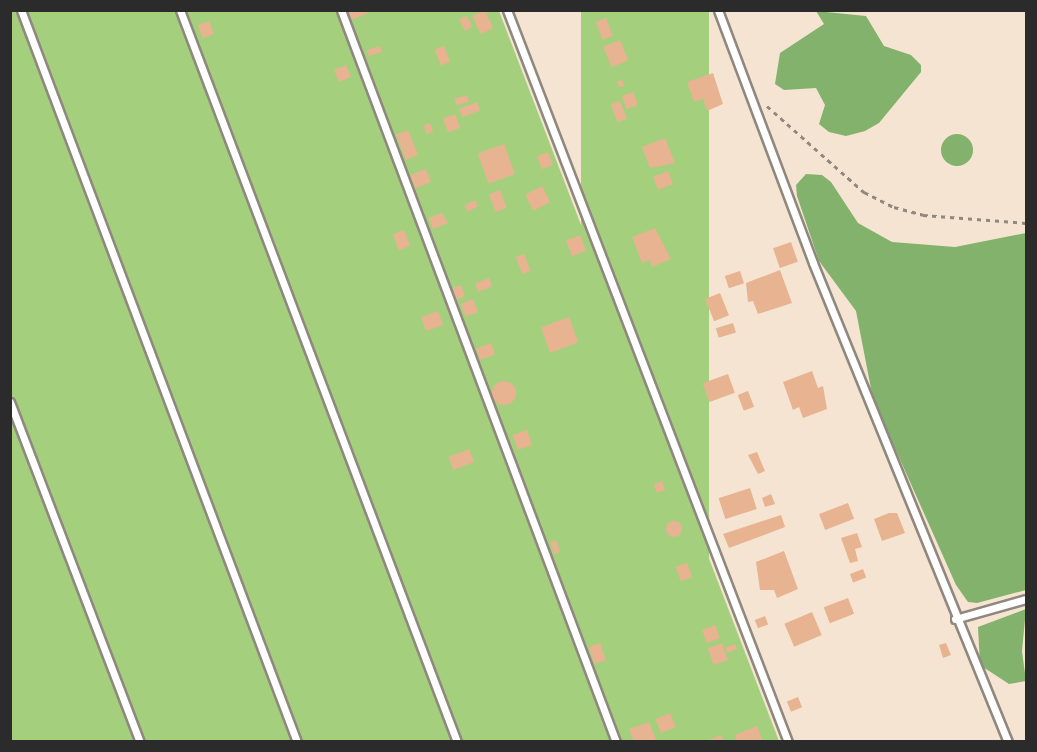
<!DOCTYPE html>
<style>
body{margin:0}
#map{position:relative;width:1037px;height:752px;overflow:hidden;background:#f5e4d1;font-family:"IM FELL DW Pica",serif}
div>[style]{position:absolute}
.green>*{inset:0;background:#a4d07d;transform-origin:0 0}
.forest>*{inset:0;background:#83b26c}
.round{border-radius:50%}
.building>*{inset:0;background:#e7b390;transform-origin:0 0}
.path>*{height:3px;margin-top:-1.5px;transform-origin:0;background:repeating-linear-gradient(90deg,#90887e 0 4.5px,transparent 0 9px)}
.roads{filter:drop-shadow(2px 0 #90887e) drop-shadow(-2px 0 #90887e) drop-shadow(0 2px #90887e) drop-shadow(0 -2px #90887e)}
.service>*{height:7px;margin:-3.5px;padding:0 3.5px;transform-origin:3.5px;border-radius:3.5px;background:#fff}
span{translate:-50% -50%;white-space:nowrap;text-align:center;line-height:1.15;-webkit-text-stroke:6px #f6f6f2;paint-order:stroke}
.frame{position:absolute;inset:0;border:12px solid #2b2b2b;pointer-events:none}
</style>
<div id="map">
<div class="green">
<i style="clip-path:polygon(10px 11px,499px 11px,779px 741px,11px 741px)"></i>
<i style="left:581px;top:11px;width:128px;height:755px"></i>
</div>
<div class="forest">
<i style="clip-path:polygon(816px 11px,866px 16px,884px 46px,911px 55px,921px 65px,921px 72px,879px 123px,865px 131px,846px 136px,829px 132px,819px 124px,825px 105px,816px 88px,784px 90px,775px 84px,780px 53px,824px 24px)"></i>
<i class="round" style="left:941px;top:134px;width:32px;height:32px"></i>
<i style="clip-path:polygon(806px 174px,822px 175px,831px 182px,858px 223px,892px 242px,955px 247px,1026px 233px,1026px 590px,977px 603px,968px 602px,956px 585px,873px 399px,856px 311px,819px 261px,797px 196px,796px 185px)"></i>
<i style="clip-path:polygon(1026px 609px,1022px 651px,1026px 681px,1009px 684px,980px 665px,978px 627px)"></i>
</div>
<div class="building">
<i style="clip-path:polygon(352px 10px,367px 10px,368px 13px,351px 20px,348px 13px)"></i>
<i style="left:485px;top:10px;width:20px;height:14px;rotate:66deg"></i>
<i style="clip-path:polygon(467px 16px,472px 27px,465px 31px,459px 19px)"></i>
<i style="left:606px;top:18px;width:19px;height:11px;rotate:69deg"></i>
<i style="left:209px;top:21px;width:14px;height:12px;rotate:69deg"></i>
<i style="left:620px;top:40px;width:22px;height:18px;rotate:68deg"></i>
<i style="left:380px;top:46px;width:6px;height:14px;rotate:72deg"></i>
<i style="left:444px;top:46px;width:17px;height:10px;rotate:69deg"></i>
<i style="left:346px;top:65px;width:13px;height:13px;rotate:67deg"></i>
<i style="clip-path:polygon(713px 73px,723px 104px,707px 111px,703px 99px,694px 102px,687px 82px)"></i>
<i style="left:622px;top:80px;width:6px;height:5px;rotate:72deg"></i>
<i style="left:633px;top:92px;width:14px;height:12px;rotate:69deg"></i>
<i style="left:467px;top:95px;width:7px;height:13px;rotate:74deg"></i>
<i style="left:620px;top:101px;width:19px;height:10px;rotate:69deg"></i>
<i style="left:477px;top:102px;width:9px;height:19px;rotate:69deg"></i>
<i style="left:455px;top:114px;width:15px;height:13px;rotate:70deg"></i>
<i style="left:430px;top:123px;width:9px;height:7px;rotate:69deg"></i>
<i style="left:408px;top:130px;width:27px;height:13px;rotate:68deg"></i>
<i style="clip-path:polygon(665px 138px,675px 163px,650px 168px,642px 147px)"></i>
<i style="left:504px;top:144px;width:32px;height:28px;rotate:70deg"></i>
<i style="left:548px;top:152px;width:14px;height:12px;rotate:69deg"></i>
<i style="left:426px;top:169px;width:14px;height:17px;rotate:69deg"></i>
<i style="left:668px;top:171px;width:14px;height:16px;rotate:69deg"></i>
<i style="left:542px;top:186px;width:18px;height:19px;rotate:63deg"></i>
<i style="left:500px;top:190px;width:19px;height:12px;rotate:69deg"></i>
<i style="left:475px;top:200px;width:7px;height:12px;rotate:63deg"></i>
<i style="clip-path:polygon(442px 213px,448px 223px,433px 229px,429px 218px)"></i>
<i style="clip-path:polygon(655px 228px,671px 259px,652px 267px,650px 260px,642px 263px,632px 237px)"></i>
<i style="left:404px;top:230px;width:17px;height:12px;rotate:69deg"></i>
<i style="left:580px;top:235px;width:17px;height:15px;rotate:69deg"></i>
<i style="left:791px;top:242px;width:21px;height:19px;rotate:71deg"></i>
<i style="left:524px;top:254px;width:18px;height:9px;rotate:68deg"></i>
<i style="clip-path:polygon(780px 270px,792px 303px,758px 314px,753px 301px,748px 302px,746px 283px)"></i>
<i style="left:740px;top:271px;width:13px;height:16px;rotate:72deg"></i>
<i style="left:489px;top:278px;width:9px;height:15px;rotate:69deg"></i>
<i style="left:461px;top:285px;width:12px;height:9px;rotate:70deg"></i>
<i style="left:720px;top:293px;width:24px;height:16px;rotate:68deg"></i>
<i style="left:473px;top:299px;width:14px;height:13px;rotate:69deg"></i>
<i style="left:438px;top:311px;width:15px;height:18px;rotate:70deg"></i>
<i style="left:569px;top:317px;width:27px;height:30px;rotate:70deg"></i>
<i style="left:733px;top:323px;width:10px;height:18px;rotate:73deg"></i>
<i style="left:491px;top:343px;width:12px;height:16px;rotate:70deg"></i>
<i style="clip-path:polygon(812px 371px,818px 388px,823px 386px,827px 409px,803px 418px,799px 407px,793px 410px,783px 382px)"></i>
<i style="left:728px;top:374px;width:20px;height:27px;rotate:70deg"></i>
<i class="round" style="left:492px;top:381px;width:24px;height:24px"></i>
<i style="left:748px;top:391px;width:17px;height:11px;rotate:69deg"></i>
<i style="left:527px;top:430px;width:16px;height:15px;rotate:72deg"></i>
<i style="left:469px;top:449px;width:14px;height:22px;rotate:69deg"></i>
<i style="clip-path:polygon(757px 452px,765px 471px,758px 474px,748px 455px)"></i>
<i style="left:662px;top:481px;width:9px;height:9px;rotate:69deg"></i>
<i style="left:750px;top:488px;width:22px;height:33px;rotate:72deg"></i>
<i style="clip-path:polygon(771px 494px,775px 504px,765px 507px,762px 498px)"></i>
<i style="left:848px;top:503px;width:17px;height:31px;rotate:69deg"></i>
<i style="clip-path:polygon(889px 513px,897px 513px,905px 533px,882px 541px,874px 519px)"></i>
<i style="clip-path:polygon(781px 515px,785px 527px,729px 548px,723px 534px)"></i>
<i class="round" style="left:666px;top:521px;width:16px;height:16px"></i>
<i style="clip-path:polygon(857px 533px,862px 547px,855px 549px,858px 561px,850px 563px,841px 538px)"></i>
<i style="left:556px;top:540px;width:13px;height:6px;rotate:72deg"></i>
<i style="clip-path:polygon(784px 551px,798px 589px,777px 598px,774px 590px,760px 590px,756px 562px)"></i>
<i style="left:687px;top:563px;width:15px;height:12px;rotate:70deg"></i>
<i style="left:863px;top:569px;width:9px;height:14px;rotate:69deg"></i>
<i style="left:848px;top:598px;width:17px;height:26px;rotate:69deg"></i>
<i style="left:812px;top:612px;width:25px;height:30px;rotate:67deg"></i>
<i style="left:765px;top:616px;width:9px;height:11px;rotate:69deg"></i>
<i style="left:715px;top:625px;width:14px;height:14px;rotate:69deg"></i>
<i style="left:600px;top:643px;width:18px;height:12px;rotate:71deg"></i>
<i style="left:722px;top:643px;width:18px;height:15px;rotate:71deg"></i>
<i style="clip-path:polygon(946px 643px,951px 655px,943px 658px,939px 645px)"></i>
<i style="clip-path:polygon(735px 644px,737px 649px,728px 653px,725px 648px)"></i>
<i style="left:798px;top:697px;width:11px;height:12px;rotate:68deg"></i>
<i style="left:670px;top:713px;width:15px;height:16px;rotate:67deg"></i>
<i style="clip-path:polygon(649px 722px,657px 742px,634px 742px,629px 729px)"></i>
<i style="clip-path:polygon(757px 726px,763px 742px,737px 742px,735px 735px)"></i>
<i style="clip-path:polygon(721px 735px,723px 740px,706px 742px,706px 741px)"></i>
</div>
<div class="path">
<i style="left:767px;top:106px;width:130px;rotate:41.6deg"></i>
<i style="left:864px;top:192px;width:34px;rotate:27deg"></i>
<i style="left:894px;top:207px;width:30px;rotate:15deg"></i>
<i style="left:923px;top:215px;width:103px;rotate:4.4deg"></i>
</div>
<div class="roads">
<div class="service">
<i style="left:21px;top:10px;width:782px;rotate:69.34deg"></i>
<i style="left:180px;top:10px;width:783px;rotate:69.27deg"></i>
<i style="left:341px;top:10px;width:782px;rotate:69.41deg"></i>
<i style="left:507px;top:10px;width:784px;rotate:69deg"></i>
<i style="left:718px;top:10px;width:270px;rotate:69.4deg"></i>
<i style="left:813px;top:263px;width:517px;rotate:67.85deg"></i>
<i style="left:10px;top:402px;width:364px;rotate:69.1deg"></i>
<i style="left:955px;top:619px;width:74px;rotate:-15.7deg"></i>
</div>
</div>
<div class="frame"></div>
</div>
